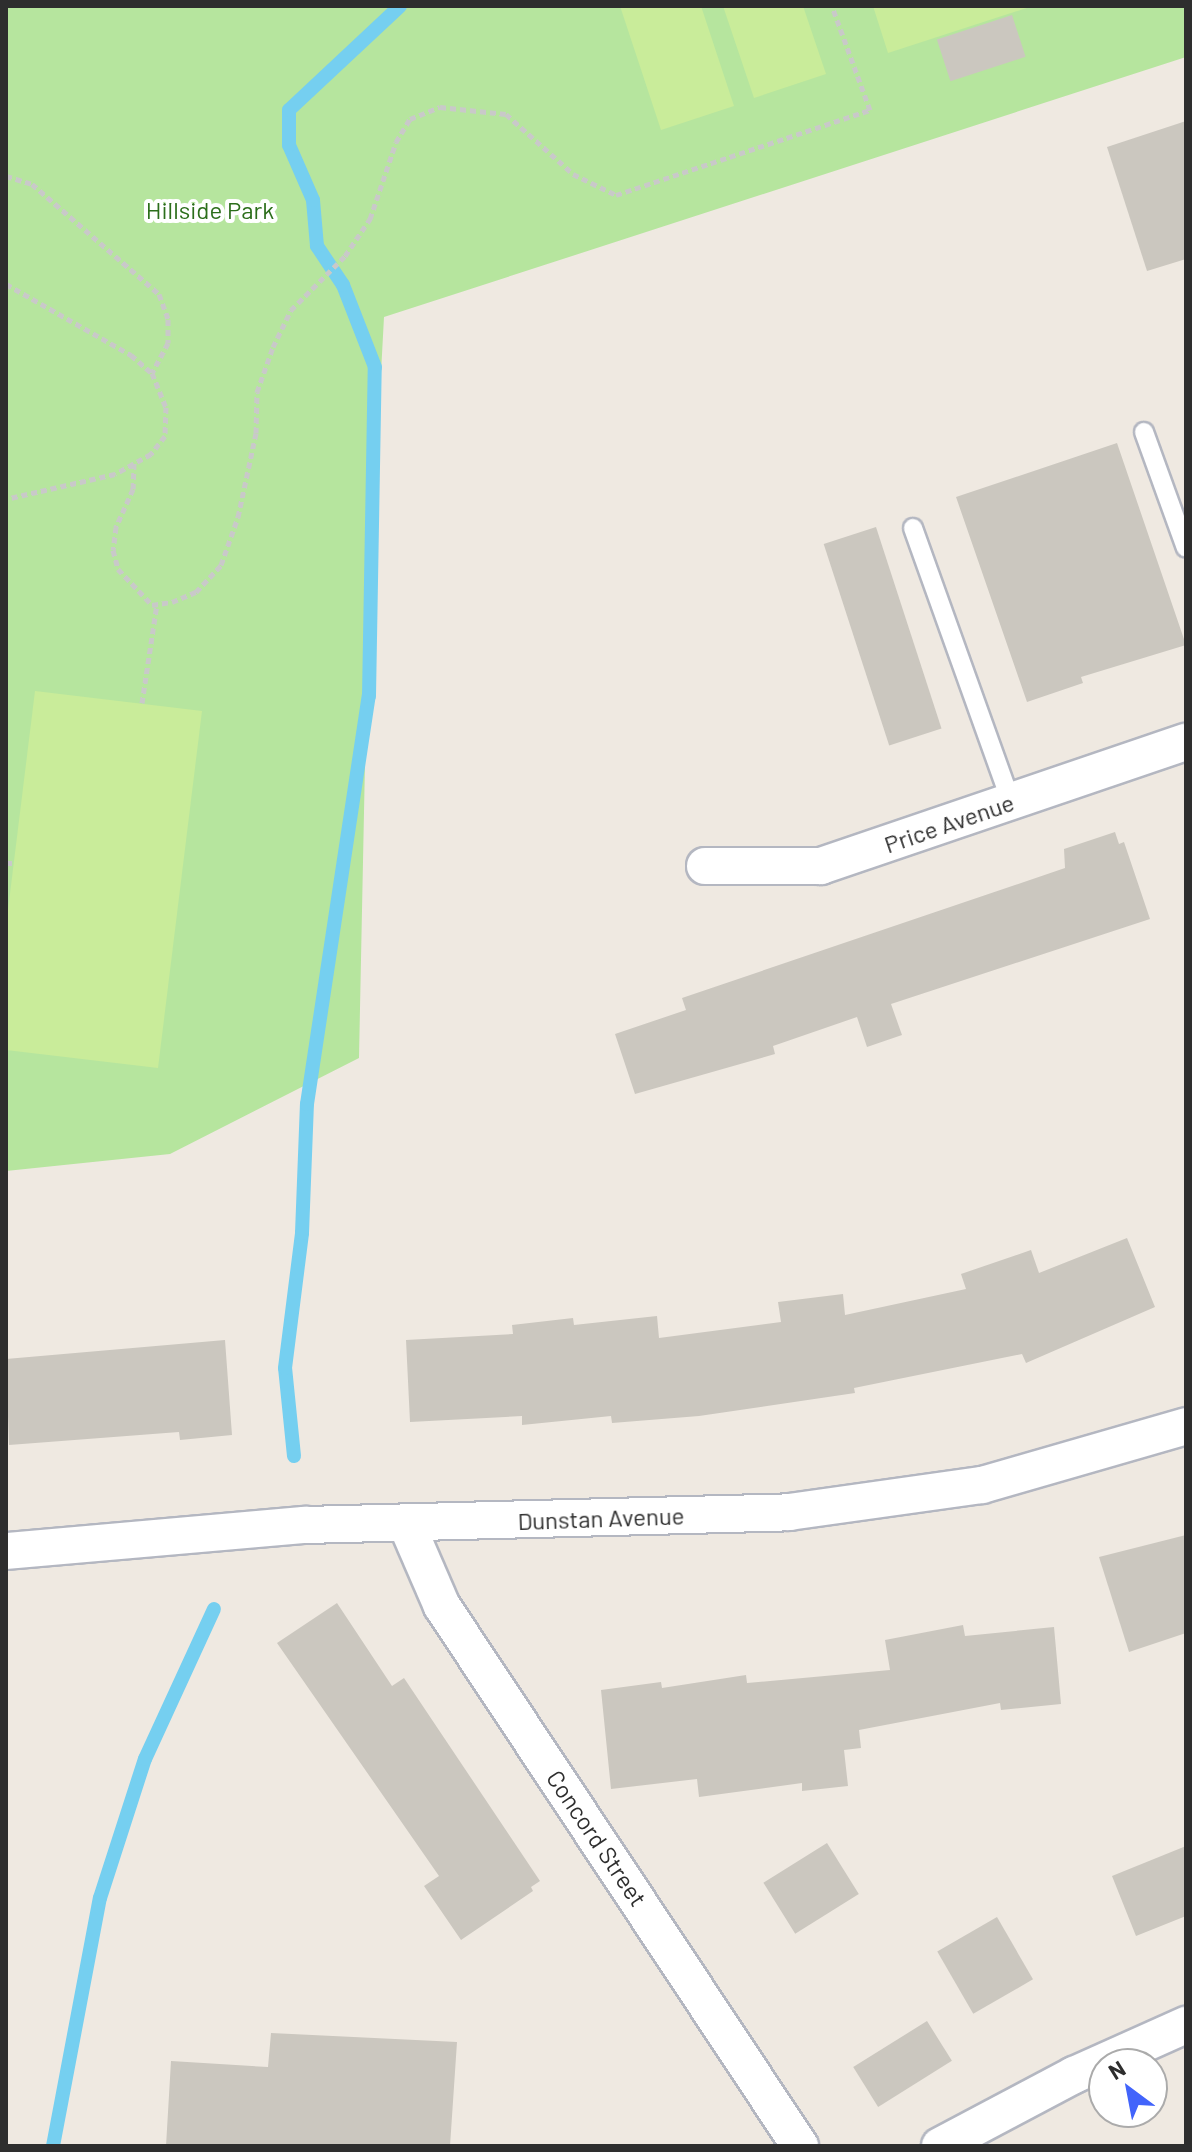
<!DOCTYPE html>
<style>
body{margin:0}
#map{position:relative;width:1192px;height:2152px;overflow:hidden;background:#efe9e1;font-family:Barlow,sans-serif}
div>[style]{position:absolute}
.green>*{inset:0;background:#b6e59e}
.pitch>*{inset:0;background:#c9ec9a}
.stream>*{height:14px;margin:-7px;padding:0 7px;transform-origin:7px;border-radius:7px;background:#75cff0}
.building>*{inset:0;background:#cbc7bf;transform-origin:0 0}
.path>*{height:5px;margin-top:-2.5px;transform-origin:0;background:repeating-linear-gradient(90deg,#c9c9c9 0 6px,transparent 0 10px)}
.roads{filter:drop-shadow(2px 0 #b4b7c1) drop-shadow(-2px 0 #b4b7c1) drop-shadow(0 2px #b4b7c1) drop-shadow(0 -2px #b4b7c1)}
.lane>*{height:18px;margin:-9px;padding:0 9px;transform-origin:9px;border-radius:9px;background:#fff}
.street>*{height:36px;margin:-18px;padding:0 18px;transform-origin:18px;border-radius:18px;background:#fff}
span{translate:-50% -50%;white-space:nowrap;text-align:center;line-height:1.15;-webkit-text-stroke:8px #fff;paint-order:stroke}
.park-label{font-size:24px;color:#2c6e1b}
.street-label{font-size:24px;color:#2e2e2e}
.frame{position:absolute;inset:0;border:8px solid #2e2e2e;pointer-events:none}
.north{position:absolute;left:1088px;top:2048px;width:80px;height:80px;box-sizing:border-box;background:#fff;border:2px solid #ababab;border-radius:50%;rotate:328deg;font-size:22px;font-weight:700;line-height:32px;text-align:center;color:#2e2e2e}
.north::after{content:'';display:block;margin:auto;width:28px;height:36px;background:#4264fb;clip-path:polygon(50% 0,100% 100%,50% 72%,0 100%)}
</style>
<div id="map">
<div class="green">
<i style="clip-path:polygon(6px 6px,1186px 6px,1186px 57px,384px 317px,368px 616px,359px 1058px,170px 1154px,6px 1171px)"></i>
</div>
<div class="pitch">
<i style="clip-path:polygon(620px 6px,701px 6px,734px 106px,661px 130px)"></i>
<i style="clip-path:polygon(723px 6px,803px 6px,826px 74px,754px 98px)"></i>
<i style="clip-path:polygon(873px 6px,1033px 6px,888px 53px)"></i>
<i style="clip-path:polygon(35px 691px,202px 711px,158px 1068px,6px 1050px,6px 926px)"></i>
</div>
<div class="stream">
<i style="left:294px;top:1456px;width:88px;rotate:-95.8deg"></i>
<i style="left:285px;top:1368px;width:136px;rotate:-82.8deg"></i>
<i style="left:302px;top:1233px;width:129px;rotate:-87.8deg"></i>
<i style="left:307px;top:1104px;width:413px;rotate:-81.4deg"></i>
<i style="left:369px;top:696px;width:329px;rotate:-89deg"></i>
<i style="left:375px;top:367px;width:88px;rotate:-111.3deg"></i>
<i style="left:343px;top:285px;width:47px;rotate:-123.7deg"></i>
<i style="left:317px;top:246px;width:46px;rotate:-95deg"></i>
<i style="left:313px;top:200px;width:60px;rotate:-113.6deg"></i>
<i style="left:289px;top:145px;width:35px;rotate:-90deg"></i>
<i style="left:289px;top:110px;width:152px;rotate:-43.1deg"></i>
<i style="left:53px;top:2146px;width:252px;rotate:-79.3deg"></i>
<i style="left:100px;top:1898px;width:146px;rotate:-72.1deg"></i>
<i style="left:145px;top:1759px;width:165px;rotate:-65.3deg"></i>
</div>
<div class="building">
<i style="left:1012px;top:15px;width:44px;height:79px;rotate:72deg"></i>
<i style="clip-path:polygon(1186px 121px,1186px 259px,1147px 271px,1107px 147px)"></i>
<i style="clip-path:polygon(1117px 443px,1186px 645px,1081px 677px,1083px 683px,1027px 702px,956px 497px)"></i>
<i style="left:876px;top:527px;width:212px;height:55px;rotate:72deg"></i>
<i style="clip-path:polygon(1115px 832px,1119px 844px,1124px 842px,1150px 919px,891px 1004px,902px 1035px,867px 1047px,857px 1017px,773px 1046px,775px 1054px,635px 1094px,615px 1034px,686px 1010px,682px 998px,1065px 868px,1064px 849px)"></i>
<i style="clip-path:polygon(1127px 1238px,1155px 1307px,1026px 1363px,1022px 1354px,854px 1388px,855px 1393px,699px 1416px,612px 1423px,611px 1416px,522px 1425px,522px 1416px,410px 1422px,406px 1340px,513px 1334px,512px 1325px,573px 1318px,574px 1325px,657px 1316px,659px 1338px,781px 1322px,778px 1302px,843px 1294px,845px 1315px,966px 1289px,961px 1274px,1031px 1250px,1039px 1273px)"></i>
<i style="clip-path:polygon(225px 1340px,232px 1435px,180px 1440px,179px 1432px,9px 1445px,6px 1359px)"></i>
<i style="clip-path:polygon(1186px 1535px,1186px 1633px,1129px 1652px,1099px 1557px)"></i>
<i style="clip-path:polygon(337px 1603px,392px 1686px,404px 1678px,540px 1881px,531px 1887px,533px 1891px,461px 1940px,424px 1886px,439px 1876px,277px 1643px)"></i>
<i style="clip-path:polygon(963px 1625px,965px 1636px,1054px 1627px,1061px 1704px,1001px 1710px,1000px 1703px,859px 1730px,861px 1748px,844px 1750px,848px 1786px,802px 1791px,802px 1783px,699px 1797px,697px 1779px,611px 1789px,601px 1690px,661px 1682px,662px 1688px,746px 1675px,747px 1683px,890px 1670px,885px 1640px)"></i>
<i style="left:827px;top:1843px;width:60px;height:75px;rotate:58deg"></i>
<i style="clip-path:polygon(1186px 1846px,1186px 1916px,1136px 1936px,1112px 1876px)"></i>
<i style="left:997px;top:1917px;width:72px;height:69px;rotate:60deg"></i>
<i style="left:927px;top:2021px;width:47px;height:87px;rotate:58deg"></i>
<i style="clip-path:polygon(271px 2033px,457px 2042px,450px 2146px,166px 2146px,171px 2061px,268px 2067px)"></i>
</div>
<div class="path">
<i style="left:6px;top:176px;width:27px;rotate:17deg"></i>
<i style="left:32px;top:184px;width:168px;rotate:40.9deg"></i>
<i style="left:159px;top:294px;width:27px;rotate:70deg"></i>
<i style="left:168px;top:319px;width:24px;rotate:90deg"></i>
<i style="left:168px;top:343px;width:34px;rotate:118deg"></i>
<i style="left:6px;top:284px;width:144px;rotate:29.6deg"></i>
<i style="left:131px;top:355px;width:28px;rotate:41deg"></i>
<i style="left:152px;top:373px;width:37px;rotate:68deg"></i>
<i style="left:166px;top:407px;width:29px;rotate:92deg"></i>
<i style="left:165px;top:436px;width:23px;rotate:128deg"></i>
<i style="left:151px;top:454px;width:41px;rotate:150.9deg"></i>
<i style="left:115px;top:474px;width:112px;rotate:167.1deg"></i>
<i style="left:134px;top:463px;width:26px;rotate:92deg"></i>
<i style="left:133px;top:489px;width:42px;rotate:114.1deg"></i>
<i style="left:116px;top:527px;width:23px;rotate:97deg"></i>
<i style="left:113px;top:550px;width:20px;rotate:75deg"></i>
<i style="left:118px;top:569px;width:50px;rotate:46.6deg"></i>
<i style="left:152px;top:605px;width:20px;rotate:-9deg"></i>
<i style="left:172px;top:602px;width:26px;rotate:-23deg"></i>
<i style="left:196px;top:592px;width:37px;rotate:-47deg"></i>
<i style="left:221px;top:565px;width:51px;rotate:-70.5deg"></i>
<i style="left:238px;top:517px;width:86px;rotate:-77.9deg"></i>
<i style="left:256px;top:433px;width:41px;rotate:-88.6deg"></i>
<i style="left:257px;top:392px;width:48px;rotate:-70.4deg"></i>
<i style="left:273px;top:347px;width:41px;rotate:-64.1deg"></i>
<i style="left:291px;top:310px;width:76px;rotate:-45deg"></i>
<i style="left:345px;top:256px;width:45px;rotate:-56deg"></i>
<i style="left:370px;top:219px;width:81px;rotate:-71.3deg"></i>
<i style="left:396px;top:142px;width:27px;rotate:-59deg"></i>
<i style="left:410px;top:119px;width:32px;rotate:-22deg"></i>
<i style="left:440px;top:107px;width:66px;rotate:6.1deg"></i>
<i style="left:506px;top:114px;width:90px;rotate:41.8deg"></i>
<i style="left:573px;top:174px;width:48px;rotate:26deg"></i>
<i style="left:616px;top:195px;width:268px;rotate:-18.5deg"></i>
<i style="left:870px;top:110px;width:111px;rotate:-110.1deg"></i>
<i style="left:142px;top:703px;width:100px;rotate:-81.4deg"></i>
<i style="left:6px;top:863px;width:8px"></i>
</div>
<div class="roads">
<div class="lane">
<i style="left:1144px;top:432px;width:123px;rotate:70.1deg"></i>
<i style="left:913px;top:528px;width:291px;rotate:70.3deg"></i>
</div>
<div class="street">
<i style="left:705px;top:866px;width:116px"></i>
<i style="left:821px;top:866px;width:385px;rotate:-18.8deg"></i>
<i style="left:406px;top:1523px;width:90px;rotate:66.6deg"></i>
<i style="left:442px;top:1606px;width:648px;rotate:56.46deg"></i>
<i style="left:6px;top:1551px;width:300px;rotate:-5deg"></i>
<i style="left:305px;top:1525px;width:484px;rotate:-1.5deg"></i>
<i style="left:789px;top:1512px;width:195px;rotate:-8deg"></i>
<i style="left:982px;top:1485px;width:212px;rotate:-16.1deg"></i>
<i style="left:940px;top:2146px;width:152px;rotate:-27.9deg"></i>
<i style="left:1074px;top:2075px;width:123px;rotate:-24.1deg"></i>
</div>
</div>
<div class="park-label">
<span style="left:210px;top:210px">Hillside Park</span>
</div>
<div class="street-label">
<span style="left:949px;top:823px;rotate:-19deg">Price Avenue</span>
<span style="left:601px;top:1518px;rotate:-2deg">Dunstan Avenue</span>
<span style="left:597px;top:1838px;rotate:56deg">Concord Street</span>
</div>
<div class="frame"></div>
<div class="north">N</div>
</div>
